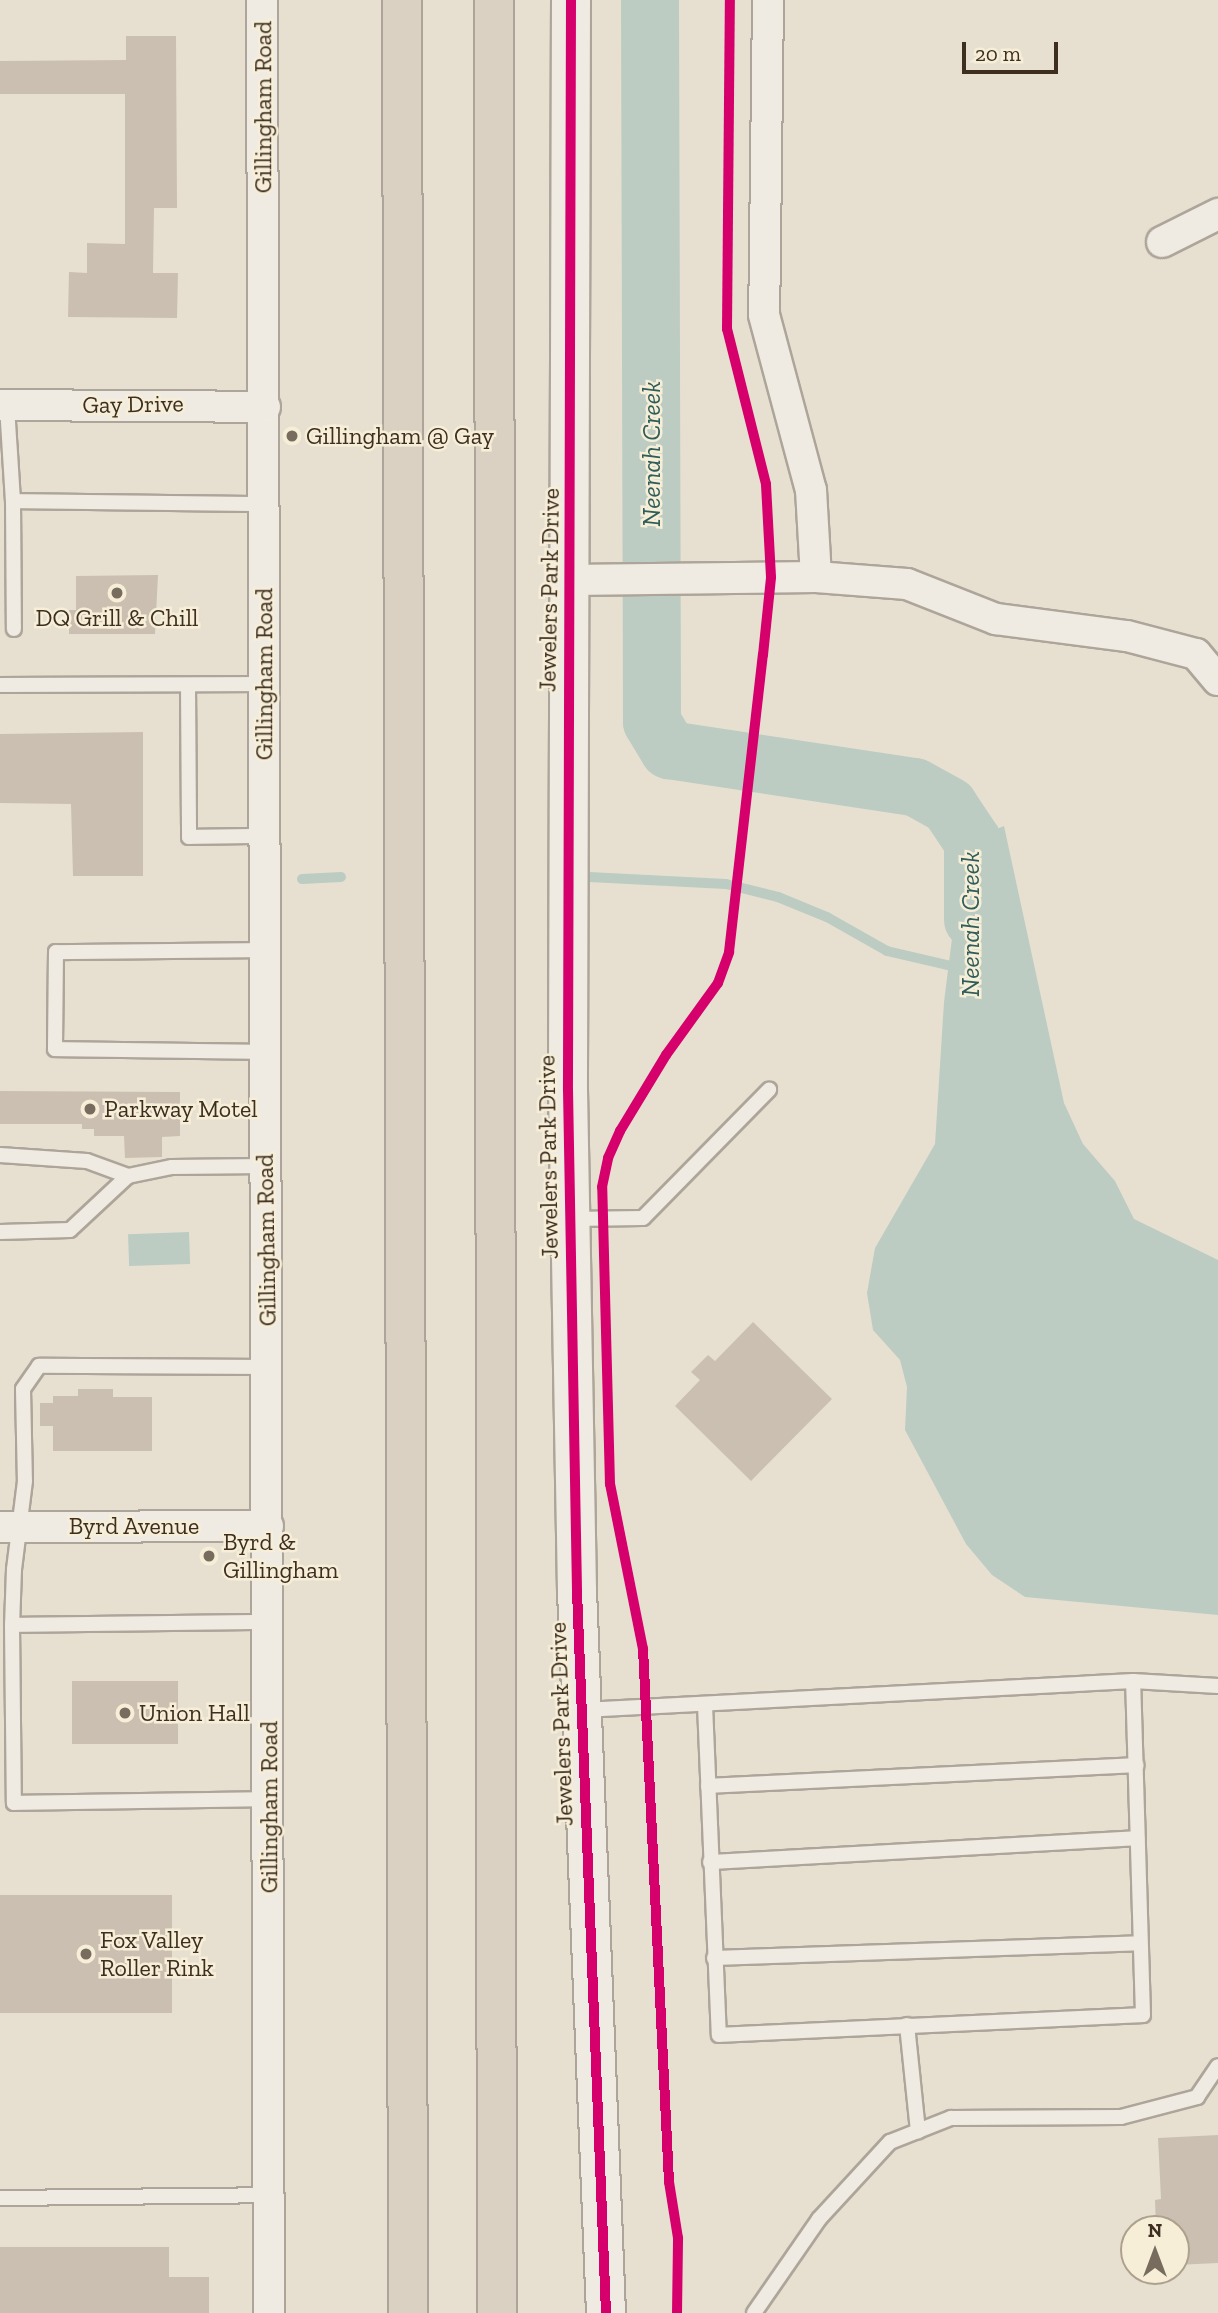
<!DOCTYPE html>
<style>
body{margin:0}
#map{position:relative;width:1218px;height:2313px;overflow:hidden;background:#e7e0d1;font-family:"Zilla Slab",serif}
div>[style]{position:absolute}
.water>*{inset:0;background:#bcccc2;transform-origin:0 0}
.stream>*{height:10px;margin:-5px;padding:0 5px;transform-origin:5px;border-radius:5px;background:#bcccc2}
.river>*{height:58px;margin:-29px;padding:0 29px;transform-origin:29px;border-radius:29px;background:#bcccc2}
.building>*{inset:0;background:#cbbfb2;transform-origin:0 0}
.roads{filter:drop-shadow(2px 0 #ada599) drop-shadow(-2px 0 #ada599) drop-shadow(0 2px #ada599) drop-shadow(0 -2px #ada599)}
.lane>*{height:14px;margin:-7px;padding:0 7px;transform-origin:7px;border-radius:7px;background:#efebe3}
.street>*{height:30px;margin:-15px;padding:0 15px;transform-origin:15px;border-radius:15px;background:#efebe3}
.secondary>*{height:38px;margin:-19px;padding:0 19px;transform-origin:19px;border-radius:19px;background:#efebe3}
.highway>*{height:38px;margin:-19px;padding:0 19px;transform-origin:19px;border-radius:19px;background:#dad1c2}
.cycleway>*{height:10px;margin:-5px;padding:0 5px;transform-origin:5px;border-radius:5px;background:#d6006c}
.dots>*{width:19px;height:19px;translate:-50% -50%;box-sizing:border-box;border:4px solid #f7eed8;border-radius:50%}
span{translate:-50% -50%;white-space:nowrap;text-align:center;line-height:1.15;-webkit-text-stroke:5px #f7eed8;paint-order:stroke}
.street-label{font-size:24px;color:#3d2e20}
.poi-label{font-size:24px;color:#3d2e20}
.left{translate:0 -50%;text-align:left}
.water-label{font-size:26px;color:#2f5d5a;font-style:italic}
.north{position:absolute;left:1120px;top:2215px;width:70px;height:70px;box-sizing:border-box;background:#f7eed8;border:2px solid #ada18e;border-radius:50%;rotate:0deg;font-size:19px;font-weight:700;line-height:28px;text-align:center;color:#3d2e20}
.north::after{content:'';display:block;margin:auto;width:24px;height:32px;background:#786c5e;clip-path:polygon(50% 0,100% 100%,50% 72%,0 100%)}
.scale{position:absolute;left:962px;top:42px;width:96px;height:32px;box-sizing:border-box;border:4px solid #3d2e20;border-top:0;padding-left:9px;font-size:21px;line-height:24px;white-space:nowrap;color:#3d2e20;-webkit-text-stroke:5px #f7eed8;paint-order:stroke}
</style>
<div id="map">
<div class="water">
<i style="clip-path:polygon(1004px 826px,1064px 1103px,1083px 1144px,1115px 1181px,1134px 1219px,1218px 1260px,1218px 1615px,1025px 1597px,992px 1575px,966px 1544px,905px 1430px,907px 1387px,900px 1360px,873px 1330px,867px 1293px,875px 1248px,935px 1144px,944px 1002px,964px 843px)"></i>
<i style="left:189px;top:1232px;width:32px;height:61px;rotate:88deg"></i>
</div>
<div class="stream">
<i style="left:589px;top:877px;width:137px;rotate:2.9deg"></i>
<i style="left:726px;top:884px;width:54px;rotate:14deg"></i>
<i style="left:778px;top:897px;width:53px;rotate:22.2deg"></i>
<i style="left:827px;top:917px;width:69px;rotate:29.5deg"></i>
<i style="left:887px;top:951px;width:75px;rotate:13.1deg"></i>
<i style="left:302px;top:879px;width:39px;rotate:-3deg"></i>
</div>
<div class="river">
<i style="left:650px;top:0;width:722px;rotate:89.84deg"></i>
<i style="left:652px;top:722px;width:33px;rotate:59deg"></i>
<i style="left:669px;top:750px;width:249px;rotate:8.6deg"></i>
<i style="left:915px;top:787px;width:39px;rotate:29deg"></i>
<i style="left:949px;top:806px;width:43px;rotate:56.3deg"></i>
<i style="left:973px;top:842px;width:78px;rotate:90deg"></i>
</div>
<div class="building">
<i style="clip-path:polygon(126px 36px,176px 36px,177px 208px,154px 208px,153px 273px,178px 273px,177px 318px,68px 317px,69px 272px,87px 273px,87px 243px,125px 244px,125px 94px,0 94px,0 61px,126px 60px)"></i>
<i style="clip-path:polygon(158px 575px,155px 634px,69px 634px,69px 610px,76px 610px,76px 576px)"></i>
<i style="clip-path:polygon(143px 732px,143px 876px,73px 876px,71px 804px,0 803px,0 734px)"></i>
<i style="clip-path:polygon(0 1091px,180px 1092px,180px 1136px,162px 1137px,162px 1157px,125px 1158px,124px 1136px,94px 1136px,94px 1129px,82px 1129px,82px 1124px,0 1124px)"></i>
<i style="clip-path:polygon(753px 1322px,832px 1399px,751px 1481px,675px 1406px,700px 1380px,691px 1372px,708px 1355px,715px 1361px)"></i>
<i style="clip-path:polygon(78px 1389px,113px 1389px,113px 1397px,152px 1397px,152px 1451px,53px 1451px,53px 1426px,40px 1426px,40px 1403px,53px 1403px,53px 1396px,78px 1396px)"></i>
<i style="left:178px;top:1681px;width:63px;height:106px;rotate:90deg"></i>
<i style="left:0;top:1895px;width:172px;height:118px"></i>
<i style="clip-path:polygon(1218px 2135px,1218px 2263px,1176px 2265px,1176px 2229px,1156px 2229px,1155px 2200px,1161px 2199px,1158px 2138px)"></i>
<i style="clip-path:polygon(0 2247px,169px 2247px,169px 2277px,209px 2277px,209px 2313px,0 2313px)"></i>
</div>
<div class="roads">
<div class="lane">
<i style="left:7px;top:406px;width:95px;rotate:86.4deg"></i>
<i style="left:13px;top:501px;width:252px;rotate:0.7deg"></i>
<i style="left:13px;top:501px;width:128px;rotate:89.6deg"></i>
<i style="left:0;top:685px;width:264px;rotate:-0.2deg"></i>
<i style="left:188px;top:685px;width:152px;rotate:89.6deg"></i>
<i style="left:189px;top:837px;width:74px;rotate:-0.8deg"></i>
<i style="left:263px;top:950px;width:207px;rotate:179.4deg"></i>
<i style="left:56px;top:952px;width:97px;rotate:90.6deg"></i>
<i style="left:55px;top:1049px;width:209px;rotate:0.8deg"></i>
<i style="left:0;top:1155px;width:87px;rotate:3.9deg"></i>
<i style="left:87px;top:1161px;width:44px;rotate:20.1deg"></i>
<i style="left:128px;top:1176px;width:45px;rotate:-11.6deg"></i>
<i style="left:172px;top:1167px;width:93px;rotate:-0.6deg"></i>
<i style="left:571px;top:1219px;width:72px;rotate:-0.8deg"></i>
<i style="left:643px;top:1218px;width:180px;rotate:-45.5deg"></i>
<i style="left:0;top:1232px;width:70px;rotate:-1.6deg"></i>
<i style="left:70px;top:1230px;width:79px;rotate:-43deg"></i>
<i style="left:267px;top:1367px;width:228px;rotate:-179.7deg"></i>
<i style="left:39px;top:1366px;width:28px;rotate:125deg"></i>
<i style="left:23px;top:1389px;width:92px;rotate:88.8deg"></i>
<i style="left:25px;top:1481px;width:89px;rotate:97.1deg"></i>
<i style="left:14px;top:1569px;width:56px;rotate:92deg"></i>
<i style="left:12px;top:1625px;width:178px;rotate:89.4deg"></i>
<i style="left:14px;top:1803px;width:255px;rotate:-0.9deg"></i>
<i style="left:12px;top:1625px;width:256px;rotate:-0.7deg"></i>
<i style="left:705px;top:1705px;width:330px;rotate:87.6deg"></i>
<i style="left:719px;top:2035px;width:424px;rotate:-2.7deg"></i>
<i style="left:1143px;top:2015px;width:334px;rotate:-91.7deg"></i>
<i style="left:583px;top:1710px;width:551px;rotate:-3.02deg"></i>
<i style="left:1133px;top:1681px;width:85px;rotate:3.4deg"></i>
<i style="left:708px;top:1786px;width:429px;rotate:-2.8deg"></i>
<i style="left:710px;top:1862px;width:428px;rotate:-3.2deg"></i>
<i style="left:714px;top:1958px;width:426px;rotate:-2deg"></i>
<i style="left:907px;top:2025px;width:107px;rotate:84.1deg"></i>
<i style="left:0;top:2198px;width:270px;rotate:-0.6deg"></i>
<i style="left:754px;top:2313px;width:114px;rotate:-55.3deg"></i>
<i style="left:819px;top:2219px;width:105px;rotate:-47.3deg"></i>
<i style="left:890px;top:2142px;width:66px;rotate:-21.5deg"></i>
<i style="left:951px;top:2118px;width:170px;rotate:-0.3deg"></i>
<i style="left:1121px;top:2117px;width:79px;rotate:-14.7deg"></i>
<i style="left:1197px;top:2097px;width:37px;rotate:-56deg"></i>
</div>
<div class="street">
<i style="left:262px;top:0;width:2313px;rotate:89.83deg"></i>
<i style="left:768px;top:0;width:315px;rotate:90.7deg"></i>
<i style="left:764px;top:315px;width:181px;rotate:75deg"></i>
<i style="left:811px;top:490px;width:87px;rotate:86.7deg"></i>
<i style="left:1162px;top:242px;width:63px;rotate:-26.6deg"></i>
<i style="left:0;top:405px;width:265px;rotate:0.4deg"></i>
<i style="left:570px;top:580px;width:246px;rotate:-0.7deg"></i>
<i style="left:816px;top:577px;width:91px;rotate:4.4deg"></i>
<i style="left:907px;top:584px;width:96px;rotate:21.5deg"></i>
<i style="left:996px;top:619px;width:132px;rotate:7.4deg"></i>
<i style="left:1127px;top:636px;width:71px;rotate:14.6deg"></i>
<i style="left:1196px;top:654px;width:34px;rotate:50deg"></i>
<i style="left:0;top:1527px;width:268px;rotate:-0.2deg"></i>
</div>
<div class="secondary">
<i style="left:571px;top:0;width:1090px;rotate:90.16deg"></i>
<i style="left:568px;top:1090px;width:501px;rotate:88.97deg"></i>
<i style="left:577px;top:1591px;width:723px;rotate:87.7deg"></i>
</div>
<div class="highway">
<i style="left:402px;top:0;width:2313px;rotate:89.85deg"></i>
<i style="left:494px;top:0;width:2313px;rotate:89.93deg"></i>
</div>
</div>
<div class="cycleway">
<i style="left:571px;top:0;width:1090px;rotate:90.16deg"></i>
<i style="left:568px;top:1090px;width:501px;rotate:88.97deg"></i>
<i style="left:577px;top:1591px;width:723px;rotate:87.7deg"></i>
<i style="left:677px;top:2313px;width:75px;rotate:-89.2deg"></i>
<i style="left:678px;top:2238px;width:57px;rotate:-99.1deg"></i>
<i style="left:669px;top:2182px;width:534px;rotate:-92.79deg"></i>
<i style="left:643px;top:1649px;width:168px;rotate:-101.3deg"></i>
<i style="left:610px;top:1484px;width:297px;rotate:-91.5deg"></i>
<i style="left:602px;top:1187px;width:30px;rotate:-78deg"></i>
<i style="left:608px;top:1158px;width:30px;rotate:-66deg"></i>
<i style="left:620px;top:1131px;width:89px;rotate:-58.8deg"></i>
<i style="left:666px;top:1055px;width:89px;rotate:-54.2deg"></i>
<i style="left:718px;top:983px;width:33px;rotate:-70deg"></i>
<i style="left:729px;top:952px;width:299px;rotate:-83.5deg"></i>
<i style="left:763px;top:655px;width:78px;rotate:-84.1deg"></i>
<i style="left:771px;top:577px;width:93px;rotate:-93.1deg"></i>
<i style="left:766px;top:484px;width:160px;rotate:-104.1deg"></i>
<i style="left:727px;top:329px;width:329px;rotate:-89.5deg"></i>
</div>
<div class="dots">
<i style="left:292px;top:436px;background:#786c5e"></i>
<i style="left:117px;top:593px;background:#786c5e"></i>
<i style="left:90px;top:1109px;background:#786c5e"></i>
<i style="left:209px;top:1556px;background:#786c5e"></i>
<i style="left:125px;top:1713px;background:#786c5e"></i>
<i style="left:86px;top:1954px;background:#786c5e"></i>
</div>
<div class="street-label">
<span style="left:263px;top:107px;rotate:-90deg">Gillingham Road</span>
<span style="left:133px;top:404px;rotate:-1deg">Gay Drive</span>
<span style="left:549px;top:590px;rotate:-89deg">Jewelers Park Drive</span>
<span style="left:264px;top:674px;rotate:-90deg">Gillingham Road</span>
<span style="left:548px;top:1157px;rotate:-91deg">Jewelers Park Drive</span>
<span style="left:266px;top:1240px;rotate:-91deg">Gillingham Road</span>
<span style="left:134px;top:1526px">Byrd Avenue</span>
<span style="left:561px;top:1724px;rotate:-92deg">Jewelers Park Drive</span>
<span style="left:269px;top:1807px;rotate:-90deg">Gillingham Road</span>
</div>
<div class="poi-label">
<span class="left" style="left:306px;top:436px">Gillingham @ Gay</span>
<span style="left:117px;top:618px">DQ Grill &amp; Chill</span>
<span class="left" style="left:104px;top:1109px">Parkway Motel</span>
<span class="left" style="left:223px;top:1556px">Byrd &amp;<br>Gillingham</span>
<span class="left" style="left:139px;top:1713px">Union Hall</span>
<span class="left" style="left:100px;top:1954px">Fox Valley<br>Roller Rink</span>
</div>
<div class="water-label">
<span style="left:652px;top:454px;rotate:-90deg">Neenah Creek</span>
<span style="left:971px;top:924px;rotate:-90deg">Neenah Creek</span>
</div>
<div class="north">N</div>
<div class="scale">20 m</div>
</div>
